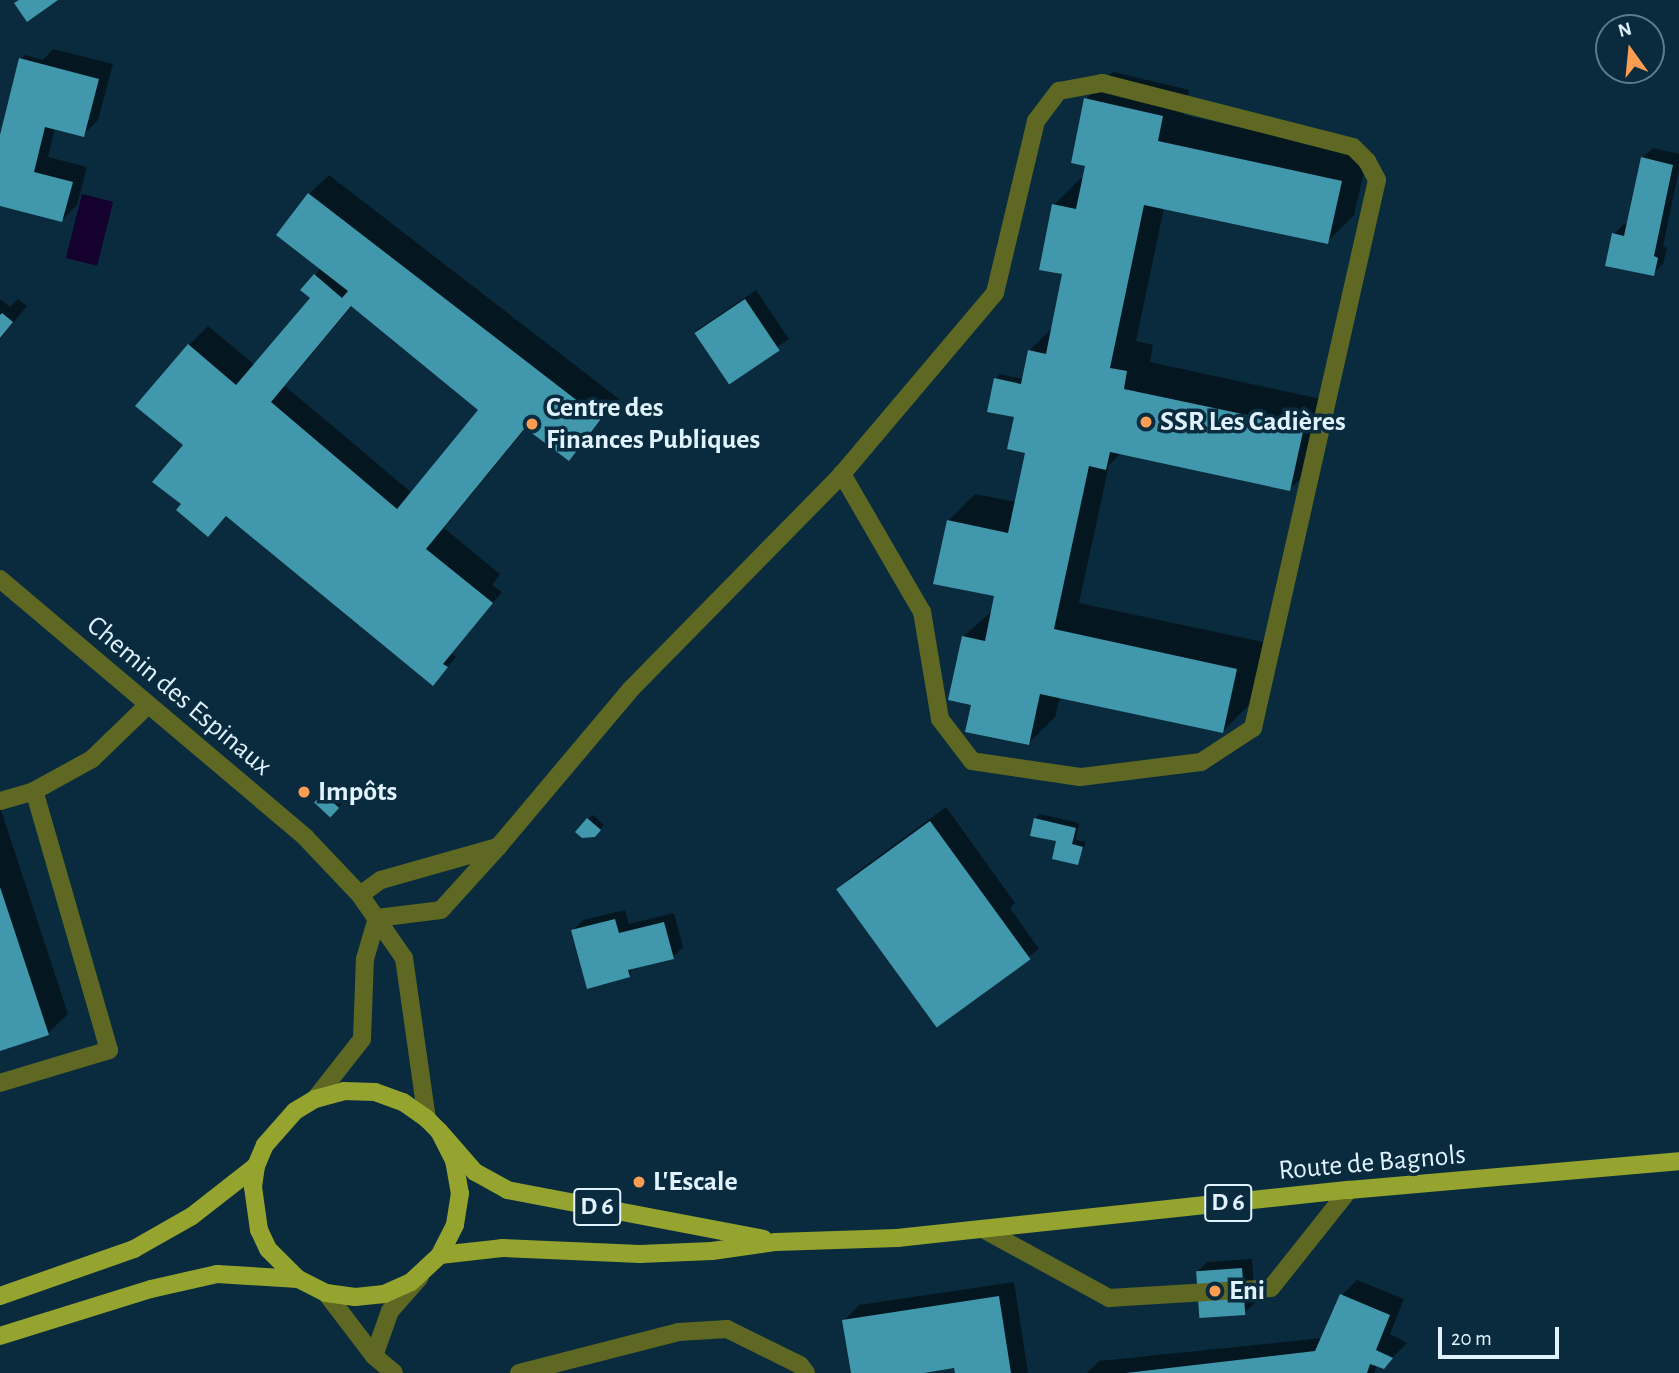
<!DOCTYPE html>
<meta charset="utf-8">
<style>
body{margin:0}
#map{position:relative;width:1679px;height:1373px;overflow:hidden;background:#092b3d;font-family:"Alegreya Sans",sans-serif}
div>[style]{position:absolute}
.water>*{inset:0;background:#14012e;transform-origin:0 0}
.shadow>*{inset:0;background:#0007;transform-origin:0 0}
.building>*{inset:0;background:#4197ac;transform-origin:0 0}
.minor>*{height:18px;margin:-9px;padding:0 9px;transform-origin:9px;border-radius:9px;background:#5e6823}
.major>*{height:18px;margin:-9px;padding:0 9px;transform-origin:9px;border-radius:9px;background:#95a42e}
.dots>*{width:19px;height:19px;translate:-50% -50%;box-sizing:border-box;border:4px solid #092b3d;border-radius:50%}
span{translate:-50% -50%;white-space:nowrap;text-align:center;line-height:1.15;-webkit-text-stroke:7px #092b3d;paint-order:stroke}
.shield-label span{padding:2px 5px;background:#092b3d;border:2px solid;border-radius:5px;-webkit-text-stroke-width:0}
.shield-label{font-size:26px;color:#e0f2fe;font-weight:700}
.poi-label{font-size:28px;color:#e0f2fe;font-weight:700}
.left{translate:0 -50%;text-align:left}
.street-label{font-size:28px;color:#e0f2fe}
.north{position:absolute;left:1595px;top:14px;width:70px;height:70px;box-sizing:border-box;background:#092b3d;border:2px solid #5f7b8a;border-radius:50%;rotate:345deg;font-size:19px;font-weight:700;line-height:28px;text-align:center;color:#e0f2fe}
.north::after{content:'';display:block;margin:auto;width:24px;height:32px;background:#fc9d53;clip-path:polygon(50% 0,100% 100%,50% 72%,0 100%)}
.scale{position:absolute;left:1438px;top:1327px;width:121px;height:32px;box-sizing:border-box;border:4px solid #e0f2fe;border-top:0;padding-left:9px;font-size:21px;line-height:24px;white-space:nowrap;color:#e0f2fe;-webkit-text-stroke:5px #092b3d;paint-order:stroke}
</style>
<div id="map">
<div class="water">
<i style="left:82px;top:194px;width:32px;height:66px;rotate:14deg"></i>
</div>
<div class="shadow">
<i style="clip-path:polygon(53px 49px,113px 64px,98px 120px,83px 135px,55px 128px,48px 157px,87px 167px,77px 205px,62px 220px,0 204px,0 143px,21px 59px,25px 55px,43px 60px)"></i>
<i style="clip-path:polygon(1113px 72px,1189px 90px,1184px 115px,1368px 154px,1354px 215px,1327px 242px,1164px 208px,1136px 341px,1153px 345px,1150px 362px,1330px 401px,1317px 462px,1290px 489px,1121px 453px,1109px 465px,1079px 603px,1263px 642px,1250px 704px,1223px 731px,1060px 696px,1055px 717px,1028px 744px,973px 703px,963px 637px,993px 610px,996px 595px,948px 521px,975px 494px,1016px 502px,1027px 452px,1016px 416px,996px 379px,1000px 374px,1023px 379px,1029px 351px,1053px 327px,1065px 273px,1054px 205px,1081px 178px,1084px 179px,1087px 164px,1086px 99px)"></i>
<i style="clip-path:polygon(1653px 148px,1679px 154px,1679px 170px,1663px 246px,1667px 248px,1663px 264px,1653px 274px,1614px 234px,1624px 224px,1628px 225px,1642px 158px)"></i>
<i style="clip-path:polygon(evenodd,329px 175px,619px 399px,569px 459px,527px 427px,444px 528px,500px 574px,492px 585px,502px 592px,451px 653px,456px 657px,433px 683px,228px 515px,208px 535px,185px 445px,189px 345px,208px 326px,255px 365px,312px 298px,315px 275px,321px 268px,309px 194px,329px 175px,353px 305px,480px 410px,412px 493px,285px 386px,353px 305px)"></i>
<i style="left:756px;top:290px;width:59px;height:74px;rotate:56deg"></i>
<i style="clip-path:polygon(0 299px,10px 307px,18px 299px,27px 306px,0 339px)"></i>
<i style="left:329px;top:790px;width:19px;height:18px;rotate:43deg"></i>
<i style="clip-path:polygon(0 807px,68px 1014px,48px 1033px,0 1049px)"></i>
<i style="clip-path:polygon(946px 807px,1015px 903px,1010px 908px,1039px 949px,937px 1026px,838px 890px,853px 875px)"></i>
<i style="clip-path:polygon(1040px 814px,1079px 823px,1076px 840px,1086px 842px,1078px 863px,1036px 818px)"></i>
<i style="clip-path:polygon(593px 815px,604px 825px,594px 836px,588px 819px)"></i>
<i style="clip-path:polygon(625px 910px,629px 924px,674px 913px,683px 947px,673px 957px,633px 967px,629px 976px,573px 930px,583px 920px)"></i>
<i style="clip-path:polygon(1252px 1259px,1255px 1303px,1244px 1313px,1197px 1272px,1207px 1262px)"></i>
<i style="clip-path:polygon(1357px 1280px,1404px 1299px,1390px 1334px,1407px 1343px,1383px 1367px,1378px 1365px,1374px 1373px,1087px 1373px,1099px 1361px,1323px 1338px,1342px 1295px)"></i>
<i style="clip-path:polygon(1014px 1282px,1028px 1373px,957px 1373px,956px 1366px,912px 1373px,853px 1373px,844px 1321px,859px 1305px)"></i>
</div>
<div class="building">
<i style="clip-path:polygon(19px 0,58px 0,27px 22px,14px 3px)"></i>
<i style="clip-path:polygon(19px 58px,99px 79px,84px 137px,45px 127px,34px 172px,73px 182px,62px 222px,0 206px,0 135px)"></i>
<i style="clip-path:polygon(1084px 98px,1163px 116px,1158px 141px,1342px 181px,1328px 244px,1144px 205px,1110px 368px,1127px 371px,1124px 389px,1304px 427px,1290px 491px,1110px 452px,1106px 470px,1089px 466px,1054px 629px,1237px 669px,1223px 733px,1040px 694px,1029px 745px,965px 732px,971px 705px,948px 700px,962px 636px,985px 641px,994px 596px,933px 584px,947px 520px,1008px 533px,1025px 453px,1007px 449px,1014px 417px,987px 412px,994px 378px,1021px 384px,1028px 350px,1046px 354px,1062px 274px,1039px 270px,1052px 204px,1076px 209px,1085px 166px,1071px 163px)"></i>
<i style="clip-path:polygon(1641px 157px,1673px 165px,1654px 256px,1658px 258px,1654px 276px,1605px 266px,1612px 233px,1624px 236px)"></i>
<i style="clip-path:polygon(evenodd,308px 193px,601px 419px,569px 461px,525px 428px,426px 549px,493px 603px,443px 664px,448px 667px,433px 686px,226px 516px,208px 537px,176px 510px,181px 504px,152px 482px,183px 445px,135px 406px,188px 344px,236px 385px,310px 298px,300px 290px,314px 274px,342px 298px,348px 291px,276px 235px,308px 193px,351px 306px,478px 410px,397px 509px,271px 402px,351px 306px)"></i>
<i style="left:745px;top:299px;width:62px;height:61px;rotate:56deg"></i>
<i style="clip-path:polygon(2px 313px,13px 322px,0 338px,0 315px)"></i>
<i style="left:323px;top:793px;width:22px;height:13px;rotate:43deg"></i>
<i style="clip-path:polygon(587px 818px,601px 830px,595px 837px,582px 838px,575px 832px)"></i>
<i style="clip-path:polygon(1034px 818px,1076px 828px,1072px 844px,1083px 847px,1078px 865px,1052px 859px,1056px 841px,1030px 836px)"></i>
<i style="left:930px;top:821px;width:171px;height:116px;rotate:54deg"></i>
<i style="clip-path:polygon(0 887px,49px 1035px,0 1051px)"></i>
<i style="clip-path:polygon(615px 919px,619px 933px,664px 922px,674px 959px,628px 970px,630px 977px,587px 989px,571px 930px)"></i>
<i style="left:1242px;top:1268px;width:47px;height:46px;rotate:86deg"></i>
<i style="clip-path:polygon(1340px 1294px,1390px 1315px,1376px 1350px,1393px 1358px,1384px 1369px,1370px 1364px,1367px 1373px,1126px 1373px,1315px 1351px)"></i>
<i style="clip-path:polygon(999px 1296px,1011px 1373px,955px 1373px,954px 1368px,924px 1373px,851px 1373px,842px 1320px)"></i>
</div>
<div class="minor">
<i style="left:0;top:579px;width:401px;rotate:40.2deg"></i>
<i style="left:306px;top:838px;width:79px;rotate:46.5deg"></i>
<i style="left:360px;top:895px;width:77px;rotate:55.1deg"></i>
<i style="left:404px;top:958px;width:163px;rotate:81.9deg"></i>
<i style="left:0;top:801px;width:35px;rotate:-16deg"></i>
<i style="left:360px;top:895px;width:26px;rotate:-36deg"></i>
<i style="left:381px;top:880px;width:122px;rotate:-15.8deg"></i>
<i style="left:377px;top:918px;width:64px;rotate:-7.1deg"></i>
<i style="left:441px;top:910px;width:85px;rotate:-47.9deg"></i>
<i style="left:498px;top:847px;width:208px;rotate:-49.9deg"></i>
<i style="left:632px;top:688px;width:300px;rotate:-45.5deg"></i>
<i style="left:842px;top:474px;width:237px;rotate:-49.8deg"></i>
<i style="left:995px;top:293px;width:177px;rotate:-76.6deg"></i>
<i style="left:1036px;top:121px;width:38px;rotate:-53deg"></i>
<i style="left:1059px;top:91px;width:44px;rotate:-10.5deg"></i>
<i style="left:1102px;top:83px;width:259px;rotate:14.3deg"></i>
<i style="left:1353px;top:147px;width:20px;rotate:45deg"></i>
<i style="left:1367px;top:161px;width:21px;rotate:62deg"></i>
<i style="left:1377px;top:180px;width:562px;rotate:102.75deg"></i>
<i style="left:1253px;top:728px;width:62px;rotate:146.8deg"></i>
<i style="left:1201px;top:762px;width:122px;rotate:172.9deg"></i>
<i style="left:1080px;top:777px;width:109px;rotate:-171.6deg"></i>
<i style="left:972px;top:761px;width:53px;rotate:-127.3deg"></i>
<i style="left:940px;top:719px;width:109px;rotate:-99.5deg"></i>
<i style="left:922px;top:612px;width:160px;rotate:-120.1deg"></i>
<i style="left:0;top:1083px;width:114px;rotate:-16.8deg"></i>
<i style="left:109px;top:1050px;width:270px;rotate:-106.1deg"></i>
<i style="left:34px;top:791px;width:66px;rotate:-28.9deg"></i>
<i style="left:92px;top:759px;width:78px;rotate:-44deg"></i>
<i style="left:315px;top:1099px;width:76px;rotate:-51.9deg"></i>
<i style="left:362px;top:1039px;width:80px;rotate:-87.9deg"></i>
<i style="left:365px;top:959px;width:43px;rotate:-73.7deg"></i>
<i style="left:983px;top:1229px;width:144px;rotate:28.7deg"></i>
<i style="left:1109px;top:1298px;width:162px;rotate:-3.5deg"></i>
<i style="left:1271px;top:1288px;width:125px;rotate:-51.5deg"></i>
<i style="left:326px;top:1293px;width:79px;rotate:52.7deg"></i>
<i style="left:374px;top:1356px;width:48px;rotate:-70.4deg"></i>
<i style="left:390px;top:1311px;width:45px;rotate:-48.6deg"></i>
<i style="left:374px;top:1356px;width:26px;rotate:40deg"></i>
<i style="left:519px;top:1373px;width:165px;rotate:-14.4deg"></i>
<i style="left:679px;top:1332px;width:48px;rotate:-3.6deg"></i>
<i style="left:727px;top:1329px;width:81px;rotate:26.3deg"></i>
<i style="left:800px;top:1365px;width:10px;rotate:53deg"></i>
</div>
<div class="major">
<i style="left:439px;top:1131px;width:33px;rotate:63deg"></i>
<i style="left:454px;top:1160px;width:34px;rotate:80deg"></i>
<i style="left:460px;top:1193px;width:32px;rotate:99deg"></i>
<i style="left:455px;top:1225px;width:34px;rotate:117deg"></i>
<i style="left:440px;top:1255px;width:40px;rotate:137deg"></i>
<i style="left:411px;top:1282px;width:30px;rotate:156deg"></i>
<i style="left:384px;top:1294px;width:29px;rotate:174deg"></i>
<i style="left:355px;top:1297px;width:29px;rotate:-172deg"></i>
<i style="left:326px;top:1293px;width:31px;rotate:-153deg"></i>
<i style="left:298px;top:1279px;width:42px;rotate:-135deg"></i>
<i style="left:268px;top:1249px;width:21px;rotate:-115deg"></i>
<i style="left:259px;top:1230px;width:43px;rotate:-97.9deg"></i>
<i style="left:253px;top:1187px;width:21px;rotate:-82deg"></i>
<i style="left:256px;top:1166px;width:23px;rotate:-67deg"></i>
<i style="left:265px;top:1145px;width:45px;rotate:-48.6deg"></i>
<i style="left:295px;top:1111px;width:23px;rotate:-31deg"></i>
<i style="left:315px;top:1099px;width:30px;rotate:-15deg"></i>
<i style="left:344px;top:1091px;width:31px;rotate:2deg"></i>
<i style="left:375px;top:1092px;width:30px;rotate:20deg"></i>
<i style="left:403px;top:1102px;width:29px;rotate:35deg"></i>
<i style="left:427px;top:1119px;width:17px;rotate:45deg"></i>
<i style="left:439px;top:1131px;width:55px;rotate:48.7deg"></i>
<i style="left:475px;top:1172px;width:37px;rotate:29deg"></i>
<i style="left:507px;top:1190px;width:261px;rotate:10.8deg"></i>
<i style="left:440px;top:1255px;width:62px;rotate:-6.4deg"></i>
<i style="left:502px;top:1248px;width:138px;rotate:2.5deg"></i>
<i style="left:640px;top:1254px;width:72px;rotate:-2.4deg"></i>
<i style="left:712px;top:1251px;width:65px;rotate:-8deg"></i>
<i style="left:776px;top:1242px;width:121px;rotate:-1.9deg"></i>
<i style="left:897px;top:1238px;width:455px;rotate:-6.1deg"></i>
<i style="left:1349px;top:1190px;width:331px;rotate:-5deg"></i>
<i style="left:0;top:1296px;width:142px;rotate:-19.3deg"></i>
<i style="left:134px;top:1249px;width:67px;rotate:-29.6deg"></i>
<i style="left:192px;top:1216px;width:81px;rotate:-38deg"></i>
<i style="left:0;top:1336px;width:158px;rotate:-17.3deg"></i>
<i style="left:151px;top:1289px;width:68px;rotate:-12.8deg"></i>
<i style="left:217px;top:1274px;width:81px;rotate:3.5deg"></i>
</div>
<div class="dots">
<i style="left:1146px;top:422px;background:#fc9d53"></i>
<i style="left:532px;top:424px;background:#fc9d53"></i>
<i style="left:304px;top:792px;background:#fc9d53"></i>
<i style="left:639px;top:1182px;background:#fc9d53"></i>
<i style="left:1215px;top:1291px;background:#fc9d53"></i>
</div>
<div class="shield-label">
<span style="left:1228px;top:1203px">D 6</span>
<span style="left:597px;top:1207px">D 6</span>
</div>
<div class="poi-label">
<span class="left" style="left:546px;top:424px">Centre des<br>Finances Publiques</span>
<span class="left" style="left:1160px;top:422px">SSR Les Cadières</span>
<span class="left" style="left:318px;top:792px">Impôts</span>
<span class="left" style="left:653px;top:1182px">L'Escale</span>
<span class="left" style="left:1229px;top:1291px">Eni</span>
</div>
<div class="street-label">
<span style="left:179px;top:696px;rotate:40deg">Chemin des Espinaux</span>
<span style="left:1372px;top:1163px;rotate:-5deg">Route de Bagnols</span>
</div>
<div class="north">N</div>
<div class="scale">20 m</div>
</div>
